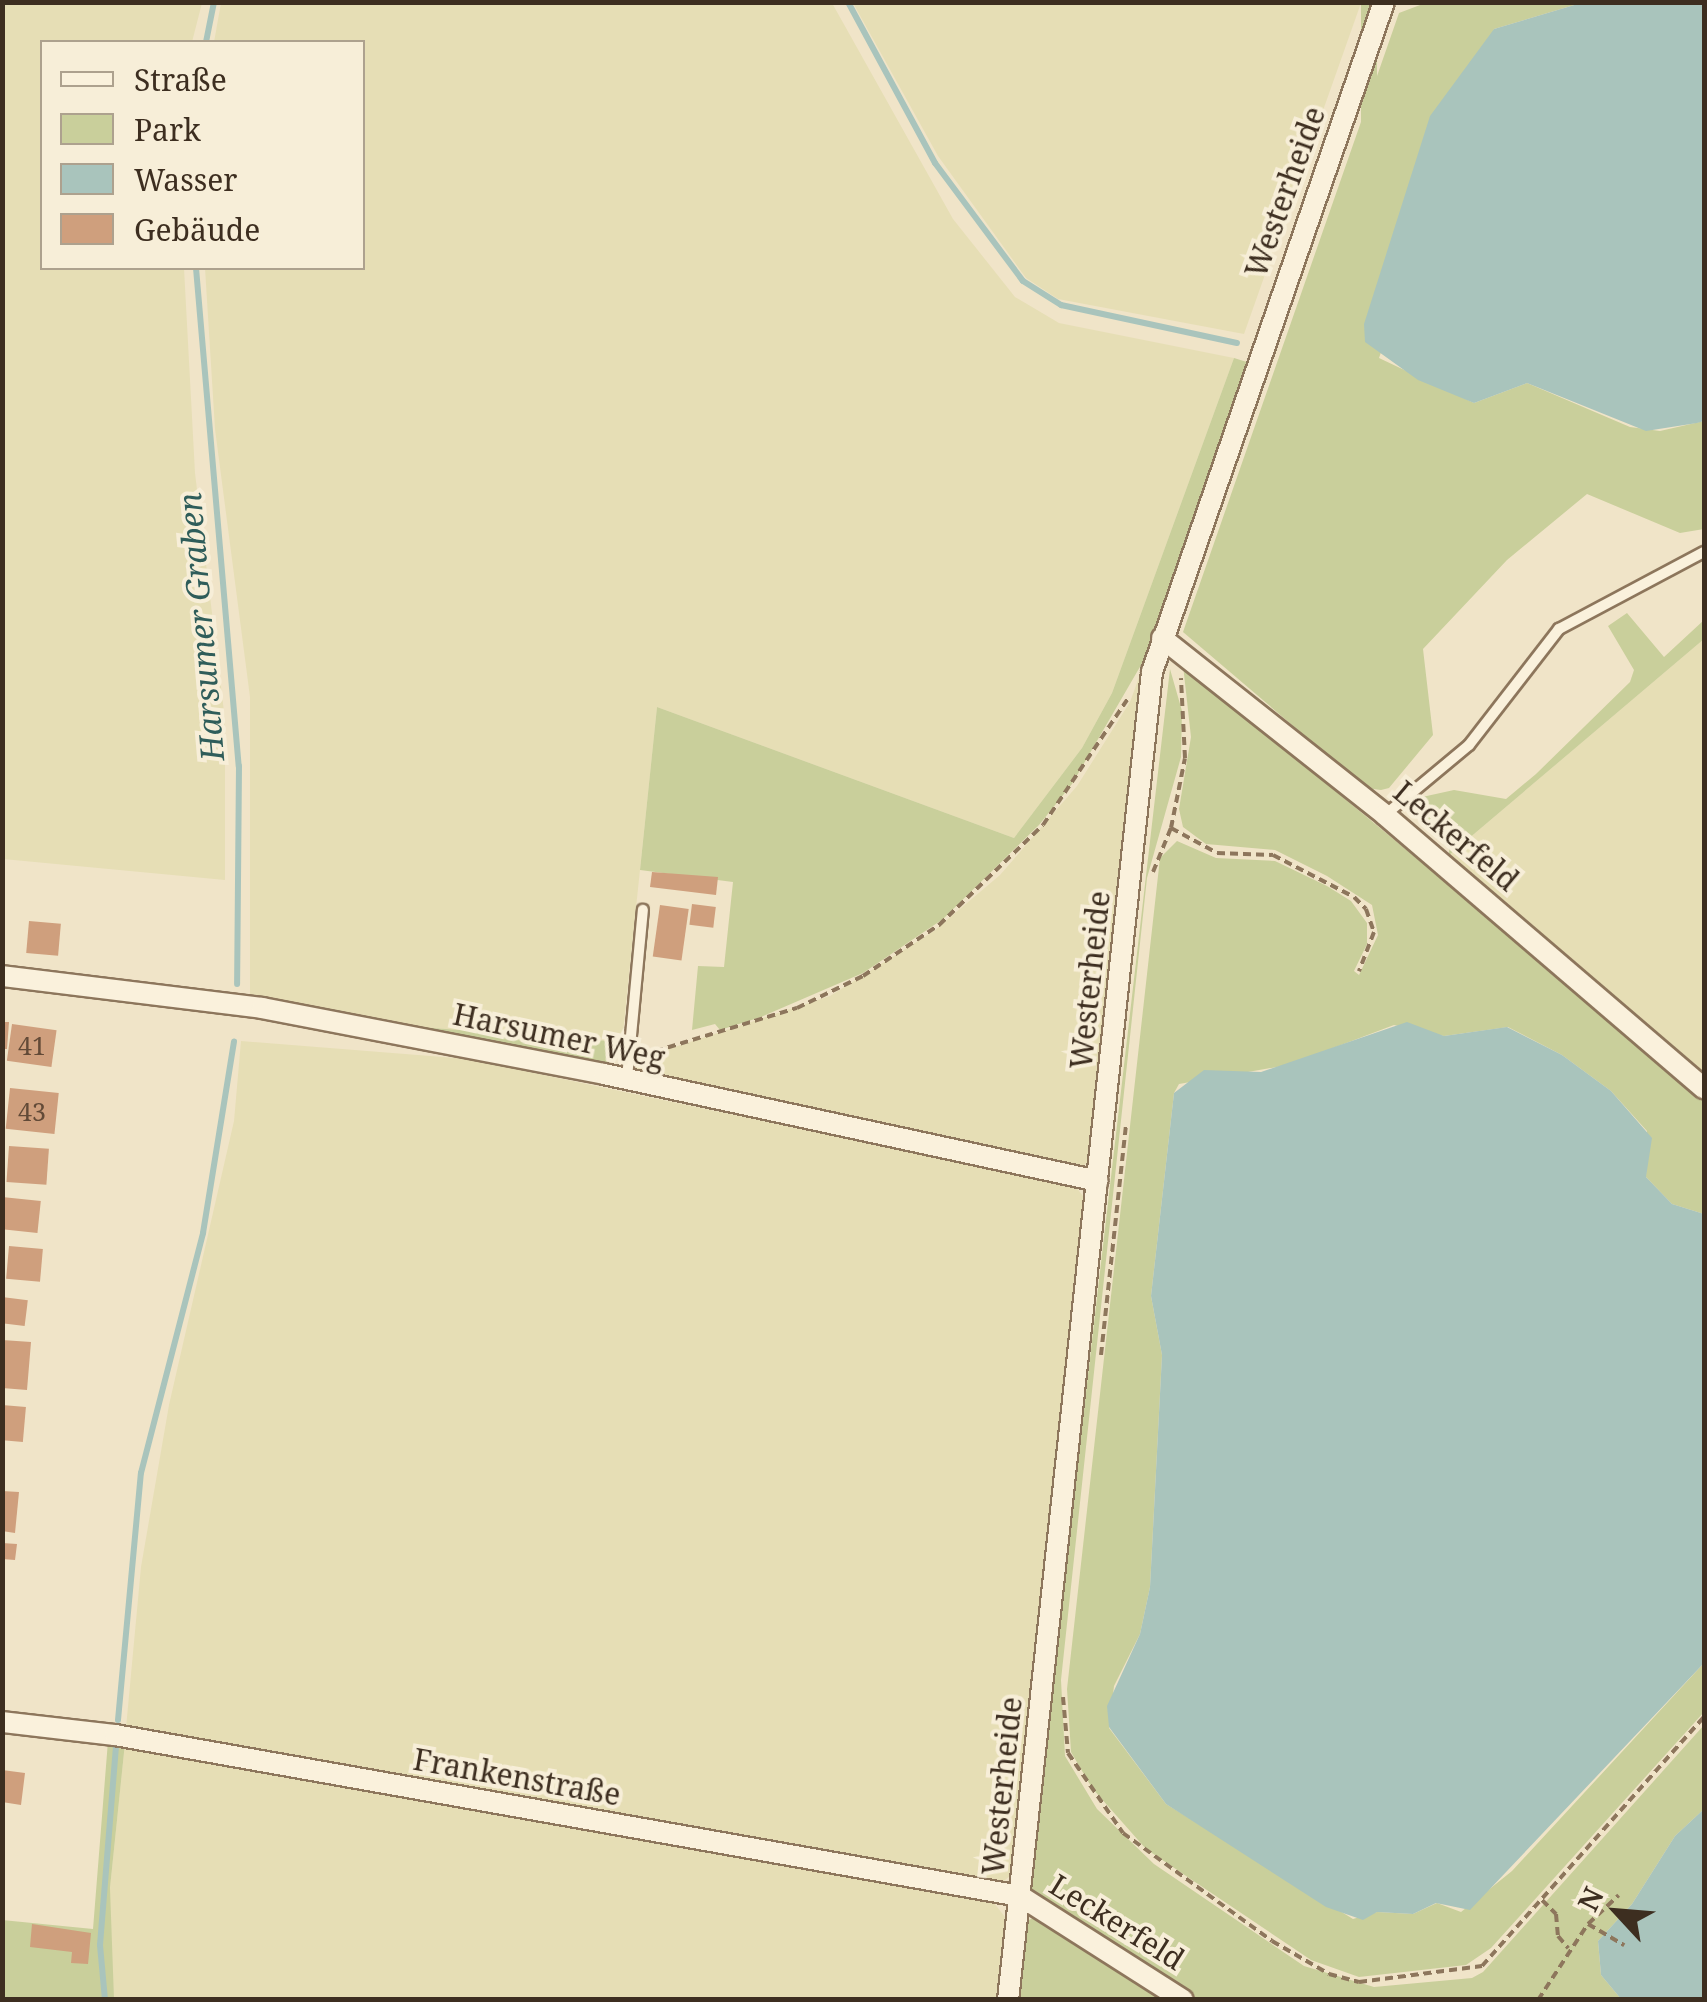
<!DOCTYPE html>
<meta charset="utf-8">
<style>
body{margin:0}
#map{position:relative;width:1707px;height:2002px;overflow:hidden;background:#f0e4c8;font-family:"Noto Serif",serif}
div>[style]{position:absolute}
.farmland>*{inset:0;background:#e6deb5}
.green>*{inset:0;background:#c9cf9b;transform-origin:0 0}
.water>*{inset:0;background:#a9c4bc}
.stream>*{height:6px;margin:-3px;padding:0 3px;transform-origin:3px;border-radius:3px;background:#a9c4bc}
.building>*{inset:0;background:#cf9f7d;transform-origin:0 0}
.path>*{height:4px;margin-top:-2px;transform-origin:0;background:repeating-linear-gradient(90deg,#8d765c 0 8px,transparent 0 13px)}
.roads{filter:drop-shadow(2px 0 #8d765c) drop-shadow(-2px 0 #8d765c) drop-shadow(0 2px #8d765c) drop-shadow(0 -2px #8d765c)}
.lane>*{height:10px;margin:-5px;padding:0 5px;transform-origin:5px;border-radius:5px;background:#faf1dc}
.street>*{height:20px;margin:-10px;padding:0 10px;transform-origin:10px;border-radius:10px;background:#faf1dc}
span{translate:-50% -50%;white-space:nowrap;text-align:center;line-height:1.15;-webkit-text-stroke:8px #f7eed8;paint-order:stroke}
.number-label{font-size:25px;color:#624a37}
.number-label span{-webkit-text-stroke-width:0}
.street-label{font-size:30px;color:#3d2e20}
.water-label{font-size:32px;color:#2f5d5a;font-style:italic}
.frame{position:absolute;inset:0;border:5px solid #3d2e20;pointer-events:none}
.legend{position:absolute;left:40px;top:40px;width:325px;height:230px;box-sizing:border-box;background:#f7eed8;border:2px solid #ada18e;margin:0;padding:12px 18px;list-style:none;font-size:30px;color:#3d2e20}
.legend li{display:flex;align-items:center;gap:20px;height:50px}
.legend b{width:50px;border:2px solid #ada18e}
.north{position:absolute;left:1567px;top:1862px;width:100px;height:100px;-webkit-text-stroke:8px #f7eed8;paint-order:stroke;rotate:296deg;font-size:28px;font-weight:700;line-height:40px;text-align:center;color:#3d2e20}
.north::after{content:'';display:block;margin:auto;width:35px;height:45px;background:#3d2e20;clip-path:polygon(50% 0,100% 100%,50% 72%,0 100%)}
</style>
<div id="map">
<div class="farmland">
<i style="clip-path:polygon(2px 3px,202px 3px,192px 42px,42px 42px,42px 268px,184px 268px,195px 473px,225px 720px,225px 880px,3px 859px)"></i>
<i style="clip-path:polygon(221px 3px,832px 3px,953px 219px,1015px 297px,1059px 323px,1234px 358px,1112px 693px,1082px 748px,1014px 838px,657px 707px,622px 1042px,379px 1024px,250px 997px,250px 697px,215px 429px,205px 268px,362px 268px,362px 42px,214px 42px)"></i>
<i style="clip-path:polygon(853px 3px,1361px 3px,1244px 334px,1058px 299px,1026px 278px,938px 156px)"></i>
<i style="clip-path:polygon(1704px 639px,1704px 1072px,1448px 856px)"></i>
<i style="clip-path:polygon(1148px 653px,1090px 1160px,1078px 1170px,635px 1069px,633px 1061px,641px 1058px,830px 996px,934px 931px,1000px 875px,1077px 786px,1130px 702px)"></i>
<i style="clip-path:polygon(241px 1041px,468px 1059px,1076px 1187px,1086px 1200px,1010px 1876px,995px 1888px,126px 1728px,141px 1567px,169px 1405px,234px 1121px)"></i>
<i style="clip-path:polygon(125px 1743px,994px 1903px,1005px 1917px,996px 1999px,114px 2000px,108px 1964px,110px 1888px)"></i>
</div>
<div class="green">
<i style="clip-path:polygon(1428px 2px,1581px 3px,1494px 29px,1379px 358px,1474px 403px,1527px 383px,1630px 427px,1660px 431px,1704px 421px,1704px 529px,1680px 533px,1587px 494px,1507px 560px,1423px 649px,1433px 735px,1389px 788px,1381px 790px,1366px 788px,1183px 632px,1399px 13px)"></i>
<i style="left:1361px;top:3px;width:16px;height:351px"></i>
<i style="clip-path:polygon(1234px 358px,1250px 363px,1148px 653px,1072px 784px,1039px 825px,943px 919px,863px 973px,761px 1017px,720px 1030px,715px 1024px,692px 1030px,698px 966px,724px 967px,733px 882px,640px 870px,657px 707px,1014px 838px,1082px 748px,1112px 693px)"></i>
<i style="clip-path:polygon(1627px 613px,1664px 657px,1704px 620px,1704px 639px,1448px 856px,1450px 847px,1409px 805px,1413px 799px,1454px 790px,1506px 799px,1536px 774px,1630px 682px,1634px 670px,1608px 626px)"></i>
<i style="clip-path:polygon(1183px 665px,1704px 1096px,1704px 1214px,1672px 1204px,1646px 1177px,1647px 1131px,1611px 1091px,1562px 1055px,1508px 1027px,1444px 1036px,1394px 1025px,1288px 1065px,1179px 1084px,1174px 1093px,1151px 1296px,1162px 1355px,1150px 1587px,1140px 1634px,1114px 1686px,1109px 1728px,1166px 1804px,1353px 1919px,1377px 1912px,1413px 1914px,1437px 1903px,1461px 1912px,1512px 1871px,1704px 1663px,1704px 1712px,1491px 1948px,1466px 1965px,1359px 1977px,1311px 1960px,1146px 1849px,1092px 1788px,1071px 1752px,1067px 1689px,1160px 858px,1177px 841px,1216px 858px,1275px 861px,1327px 886px,1351px 901px,1367px 923px,1367px 944px,1354px 971px,1359px 975px,1378px 935px,1372px 905px,1327px 876px,1275px 850px,1206px 844px,1183px 827px,1179px 809px,1191px 737px)"></i>
<i style="clip-path:polygon(1170px 669px,1182px 711px,1181px 757px,1147px 878px,1061px 1680px,1065px 1756px,1097px 1809px,1154px 1864px,1304px 1966px,1374px 1987px,1472px 1978px,1483px 1972px,1704px 1725px,1704px 1809px,1675px 1836px,1632px 1904px,1598px 1941px,1601px 1975px,1621px 1999px,1195px 1999px,1028px 1892px)"></i>
<i style="clip-path:polygon(379px 1024px,622px 1042px,617px 1055px,602px 1065px)"></i>
<i style="clip-path:polygon(108px 1741px,125px 1743px,110px 1888px,114px 1999px,3px 1999px,2px 1920px,93px 1929px)"></i>
<i style="clip-path:polygon(1036px 1917px,1165px 2000px,1015px 2000px,1024px 1922px)"></i>
</div>
<div class="water">
<i style="clip-path:polygon(1581px 3px,1704px 3px,1704px 421px,1697px 423px,1646px 431px,1527px 383px,1474px 403px,1418px 380px,1365px 342px,1364px 324px,1430px 116px,1494px 29px)"></i>
<i style="clip-path:polygon(1407px 1022px,1444px 1036px,1507px 1027px,1562px 1055px,1611px 1091px,1652px 1138px,1646px 1177px,1672px 1204px,1704px 1214px,1704px 1663px,1470px 1910px,1436px 1903px,1413px 1914px,1377px 1912px,1363px 1920px,1326px 1907px,1166px 1804px,1109px 1727px,1107px 1706px,1140px 1634px,1150px 1587px,1162px 1355px,1151px 1296px,1174px 1093px,1204px 1070px,1261px 1072px)"></i>
<i style="clip-path:polygon(1704px 1809px,1704px 1999px,1621px 1999px,1601px 1975px,1598px 1941px,1632px 1904px,1675px 1836px)"></i>
</div>
<div class="stream">
<i style="left:848px;top:2px;width:183px;rotate:61.6deg"></i>
<i style="left:935px;top:163px;width:147px;rotate:53.3deg"></i>
<i style="left:1023px;top:281px;width:45px;rotate:32.3deg"></i>
<i style="left:1061px;top:305px;width:180px;rotate:12.2deg"></i>
<i style="left:206px;top:42px;width:41px;rotate:-78.7deg"></i>
<i style="left:196px;top:268px;width:500px;rotate:85.1deg"></i>
<i style="left:239px;top:766px;width:218px;rotate:90.5deg"></i>
<i style="left:118px;top:1720px;width:248px;rotate:-84.7deg"></i>
<i style="left:141px;top:1473px;width:248px;rotate:-75.5deg"></i>
<i style="left:203px;top:1233px;width:194px;rotate:-80.8deg"></i>
<i style="left:105px;top:2000px;width:55px;rotate:-95.2deg"></i>
<i style="left:100px;top:1945px;width:198px;rotate:-85.4deg"></i>
</div>
<div class="building">
<i style="clip-path:polygon(652px 872px,718px 877px,716px 895px,650px 887px)"></i>
<i style="left:692px;top:904px;width:24px;height:21px;rotate:7deg"></i>
<i style="left:660px;top:905px;width:29px;height:52px;rotate:8deg"></i>
<i style="left:29px;top:921px;width:32px;height:32px;rotate:5deg"></i>
<i style="clip-path:polygon(2px 1022px,9px 1022px,7px 1049px,2px 1049px)"></i>
<i style="left:12px;top:1024px;width:45px;height:37px;rotate:8deg"></i>
<i style="left:10px;top:1088px;width:49px;height:41px;rotate:6deg"></i>
<i style="left:9px;top:1146px;width:40px;height:36px;rotate:4deg"></i>
<i style="left:2px;top:1197px;width:39px;height:32px;rotate:6deg"></i>
<i style="left:9px;top:1246px;width:34px;height:33px;rotate:5deg"></i>
<i style="left:2px;top:1297px;width:26px;height:26px;rotate:7deg"></i>
<i style="clip-path:polygon(2px 1340px,31px 1342px,27px 1390px,2px 1388px)"></i>
<i style="left:2px;top:1405px;width:24px;height:35px;rotate:5deg"></i>
<i style="clip-path:polygon(2px 1491px,19px 1492px,15px 1533px,2px 1531px)"></i>
<i style="clip-path:polygon(2px 1543px,17px 1544px,15px 1560px,2px 1559px)"></i>
<i style="clip-path:polygon(2px 1770px,25px 1773px,21px 1805px,2px 1802px)"></i>
<i style="clip-path:polygon(32px 1924px,91px 1933px,88px 1964px,71px 1963px,72px 1952px,30px 1947px)"></i>
</div>
<div class="path">
<i style="left:1171px;top:828px;width:52px;rotate:28.5deg"></i>
<i style="left:1217px;top:853px;width:56px;rotate:2deg"></i>
<i style="left:1273px;top:855px;width:91px;rotate:27.4deg"></i>
<i style="left:1354px;top:897px;width:17px;rotate:45deg"></i>
<i style="left:1366px;top:909px;width:24px;rotate:71deg"></i>
<i style="left:1374px;top:932px;width:42px;rotate:111deg"></i>
<i style="left:1153px;top:872px;width:48px;rotate:-67.8deg"></i>
<i style="left:1171px;top:828px;width:71px;rotate:-78.7deg"></i>
<i style="left:1185px;top:758px;width:80px;rotate:-92.9deg"></i>
<i style="left:643px;top:1055px;width:161px;rotate:-17deg"></i>
<i style="left:797px;top:1008px;width:73px;rotate:-25.9deg"></i>
<i style="left:863px;top:976px;width:92px;rotate:-33.9deg"></i>
<i style="left:939px;top:925px;width:144px;rotate:-43.9deg"></i>
<i style="left:1043px;top:825px;width:154px;rotate:-56.1deg"></i>
<i style="left:1101px;top:1355px;width:231px;rotate:-83.8deg"></i>
<i style="left:1063px;top:1697px;width:56px;rotate:84.9deg"></i>
<i style="left:1068px;top:1753px;width:97px;rotate:55.5deg"></i>
<i style="left:1123px;top:1833px;width:184px;rotate:35.9deg"></i>
<i style="left:1272px;top:1941px;width:66px;rotate:30.1deg"></i>
<i style="left:1329px;top:1974px;width:31px;rotate:15deg"></i>
<i style="left:1359px;top:1982px;width:124px;rotate:-7.4deg"></i>
<i style="left:1482px;top:1966px;width:334px;rotate:-48.3deg"></i>
<i style="left:1542px;top:1900px;width:20px;rotate:45deg"></i>
<i style="left:1556px;top:1914px;width:22px;rotate:85deg"></i>
<i style="left:1558px;top:1936px;width:16px;rotate:50deg"></i>
<i style="left:1588px;top:1924px;width:42px;rotate:30.3deg"></i>
<i style="left:1470px;top:2000px;width:14px"></i>
<i style="left:1538px;top:2000px;width:91px;rotate:-56.7deg"></i>
<i style="left:1588px;top:1924px;width:42px;rotate:-43.1deg"></i>
</div>
<div class="roads">
<div class="lane">
<i style="left:1385px;top:815px;width:109px;rotate:-39.8deg"></i>
<i style="left:1469px;top:745px;width:147px;rotate:-52.2deg"></i>
<i style="left:1559px;top:629px;width:164px;rotate:-28deg"></i>
<i style="left:627px;top:1078px;width:169px;rotate:-84.6deg"></i>
</div>
<div class="street">
<i style="left:1162px;top:638px;width:285px;rotate:38.4deg"></i>
<i style="left:1385px;top:815px;width:420px;rotate:40.6deg"></i>
<i style="left:2px;top:976px;width:262px;rotate:7deg"></i>
<i style="left:262px;top:1008px;width:348px;rotate:10.9deg"></i>
<i style="left:604px;top:1074px;width:505px;rotate:12.22deg"></i>
<i style="left:2px;top:1722px;width:114px;rotate:6.6deg"></i>
<i style="left:115px;top:1735px;width:919px;rotate:10.09deg"></i>
<i style="left:1020px;top:1896px;width:193px;rotate:32.5deg"></i>
<i style="left:1008px;top:2000px;width:1336px;rotate:-83.81deg"></i>
<i style="left:1152px;top:672px;width:709px;rotate:-70.9deg"></i>
</div>
</div>
<div class="number-label">
<span style="left:32px;top:1045px">41</span>
<span style="left:32px;top:1111px">43</span>
</div>
<div class="street-label">
<span style="left:1285px;top:192px;rotate:-70deg">Westerheide</span>
<span style="left:1456px;top:836px;rotate:40deg">Leckerfeld</span>
<span style="left:1090px;top:980px;rotate:-84deg">Westerheide</span>
<span style="left:559px;top:1036px;rotate:12deg">Harsumer Weg</span>
<span style="left:517px;top:1777px;rotate:10deg">Frankenstraße</span>
<span style="left:1002px;top:1786px;rotate:-84deg">Westerheide</span>
<span style="left:1117px;top:1922px;rotate:32deg">Leckerfeld</span>
</div>
<div class="water-label">
<span style="left:201px;top:627px;rotate:-95deg">Harsumer Graben</span>
</div>
<div class="frame"></div>
<ul class="legend">
<li><b style="height:12px;background:#faf1dc"></b>Straße</li>
<li><b style="height:28px;background:#c9cf9b"></b>Park</li>
<li><b style="height:28px;background:#a9c4bc"></b>Wasser</li>
<li><b style="height:28px;background:#cf9f7d"></b>Gebäude</li>
</ul>
<div class="north">N</div>
</div>
